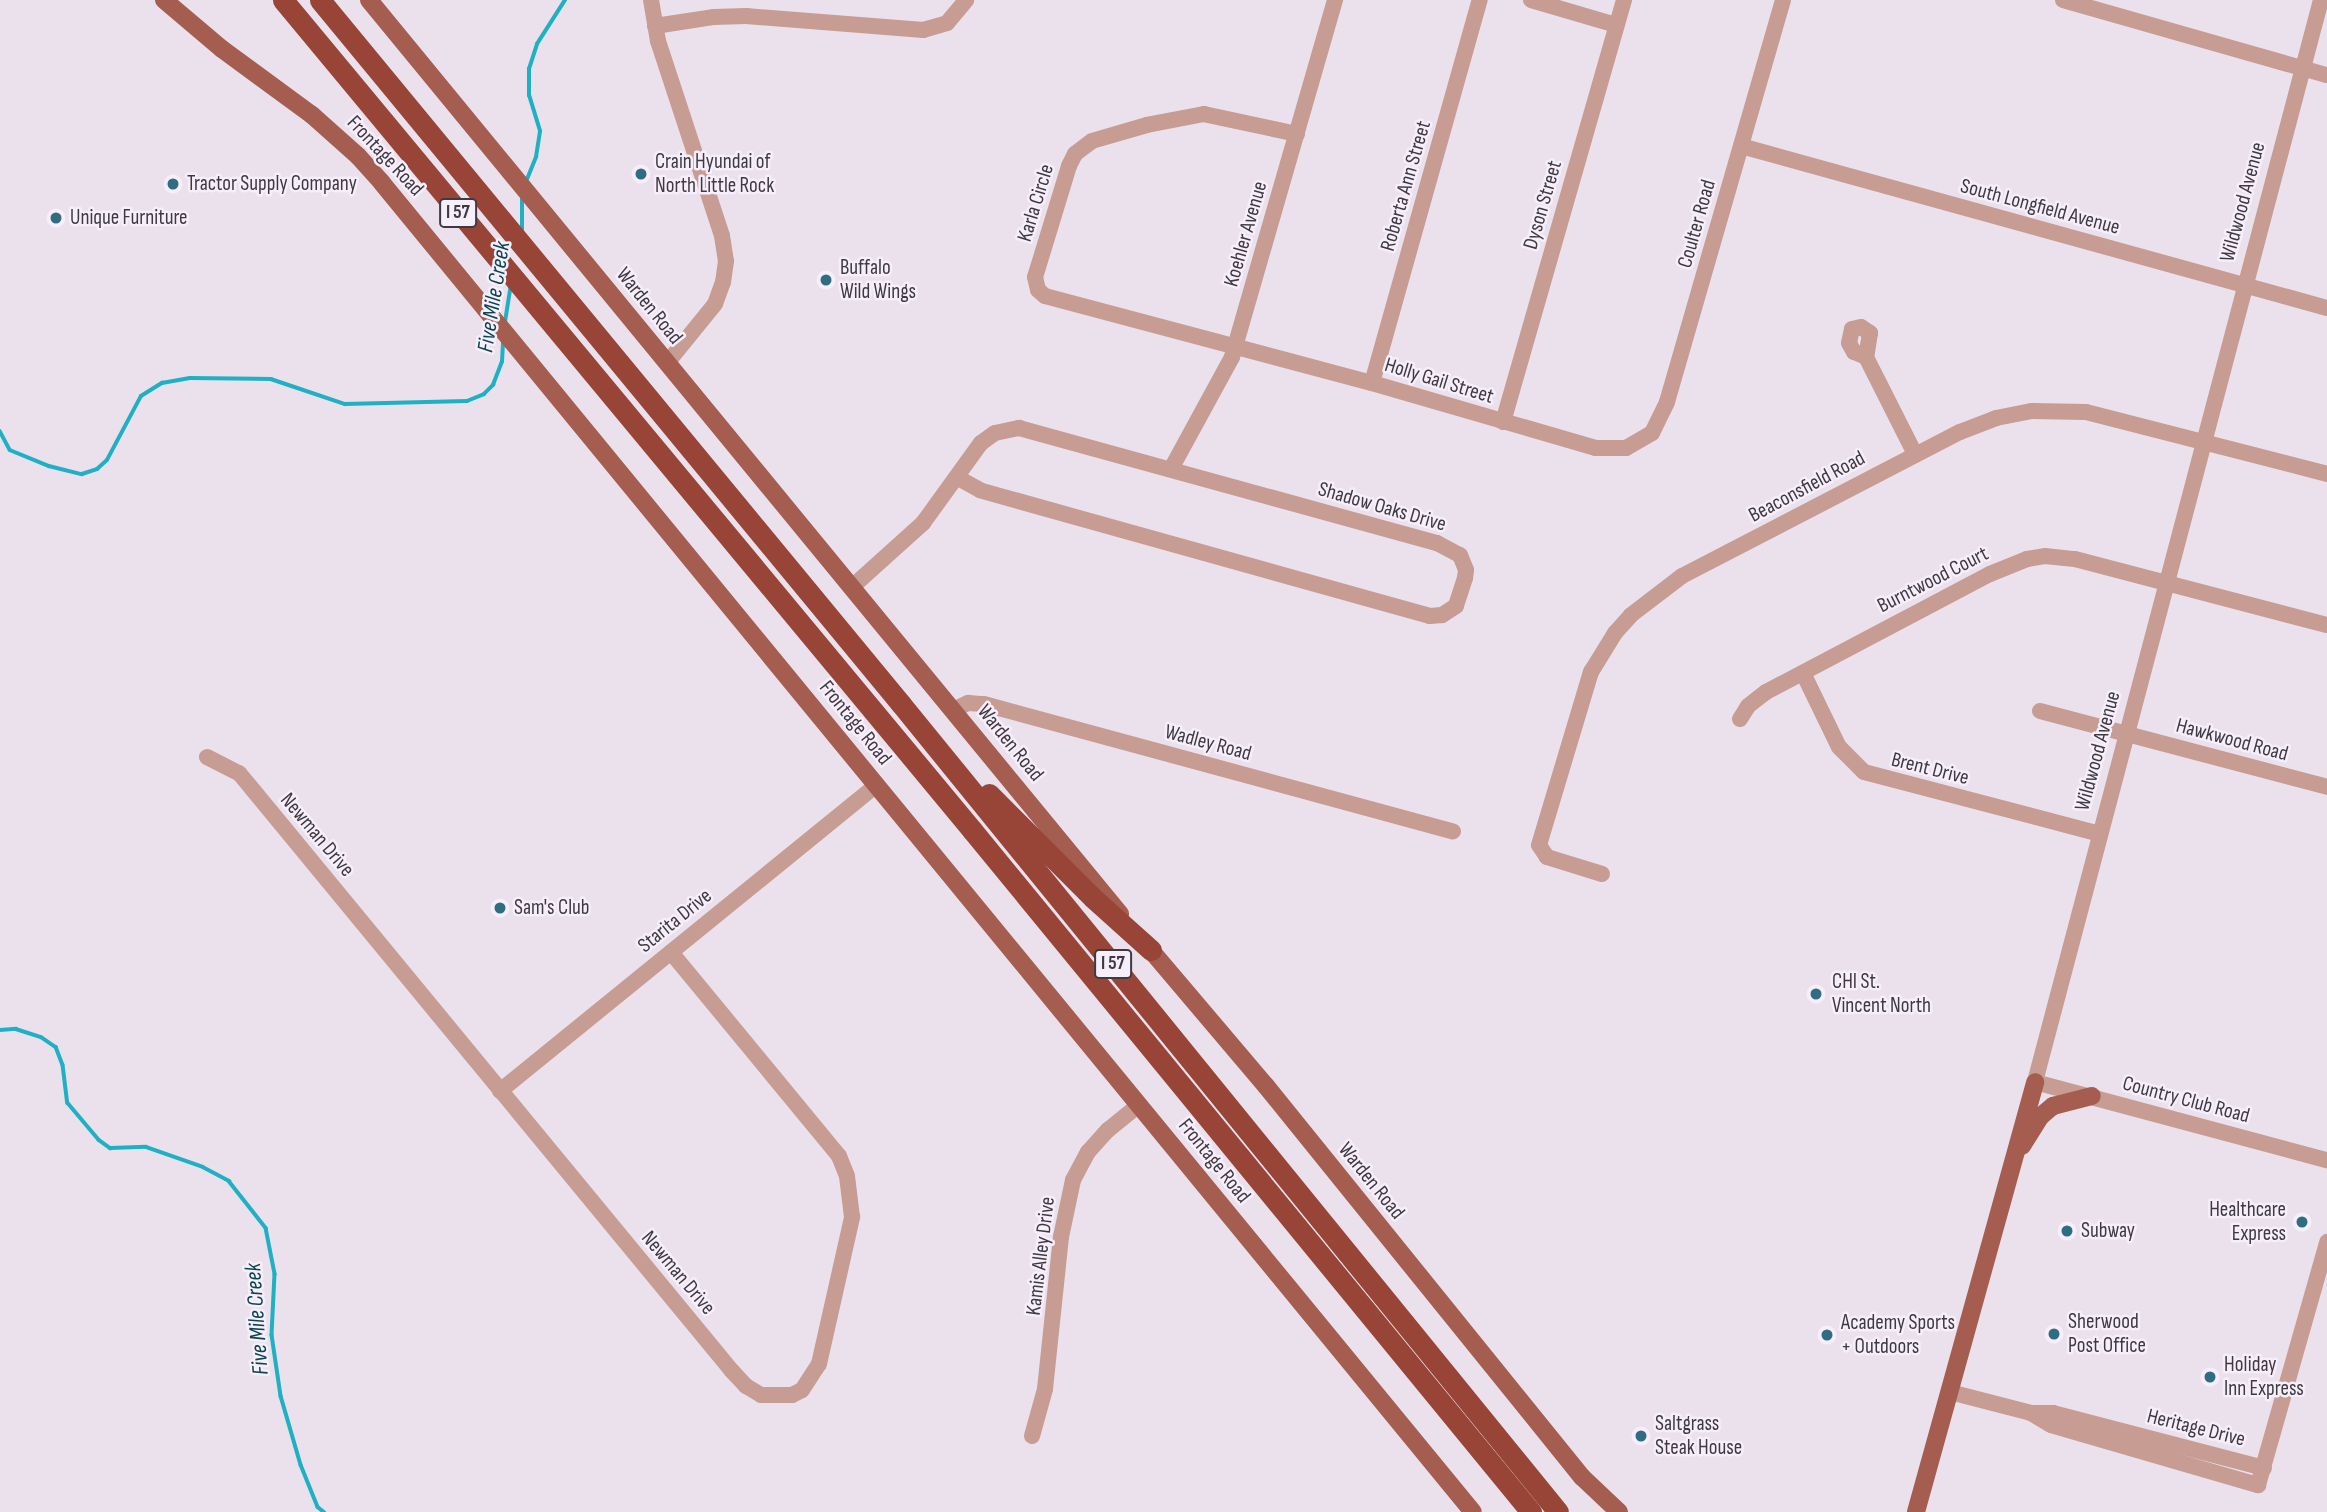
<!DOCTYPE html>
<style>
body{margin:0}
#map{position:relative;width:2327px;height:1512px;overflow:hidden;background:#eae1ed;font-family:"Sofia Sans Condensed",sans-serif}
div>[style]{position:absolute}
.stream>*{height:3.5px;margin:-1.75px;padding:0 1.75px;transform-origin:1.75px;border-radius:1.75px;background:#1fb0c3}
.minor>*{height:16px;margin:-8px;padding:0 8px;transform-origin:8px;border-radius:8px;background:#c69c93}
.major>*{height:18px;margin:-9px;padding:0 9px;transform-origin:9px;border-radius:9px;background:#a55d50}
.highway>*{height:21px;margin:-10.5px;padding:0 10.5px;transform-origin:10.5px;border-radius:10.5px;background:#984537}
.dots>*{width:19px;height:19px;translate:-50% -50%;box-sizing:border-box;border:4px solid #f7eefb;border-radius:50%}
span{translate:-50% -50%;white-space:nowrap;text-align:center;line-height:1.15;-webkit-text-stroke:5px #f7eefb;paint-order:stroke}
.shield-label span{padding:2px 5px;background:#f7eefb;border:2px solid;border-radius:5px;-webkit-text-stroke-width:0}
.shield-label{font-size:19px;color:#3e3b40;font-weight:700}
.street-label{font-size:21px;color:#3e3b40}
.poi-label{font-size:21px;color:#3e3b40}
.left{translate:0 -50%;text-align:left}
.right{translate:-100% -50%;text-align:right}
.water-label{font-size:23px;color:#0b464e;font-style:italic}
</style>
<div id="map">
<div class="stream">
<i style="left:526px;top:182px;width:27px;rotate:-68deg"></i>
<i style="left:536px;top:157px;width:26px;rotate:-81deg"></i>
<i style="left:540px;top:131px;width:37px;rotate:-107deg"></i>
<i style="left:529px;top:96px;width:27px;rotate:-90deg"></i>
<i style="left:529px;top:69px;width:26px;rotate:-72deg"></i>
<i style="left:537px;top:44px;width:52px;rotate:-57.5deg"></i>
<i style="left:522px;top:233px;width:37px;rotate:-90deg"></i>
<i style="left:505px;top:322px;width:37px;rotate:-81deg"></i>
<i style="left:0;top:431px;width:21px;rotate:62deg"></i>
<i style="left:10px;top:450px;width:42px;rotate:22.3deg"></i>
<i style="left:49px;top:466px;width:34px;rotate:14deg"></i>
<i style="left:82px;top:474px;width:16px;rotate:-18deg"></i>
<i style="left:97px;top:469px;width:13px;rotate:-42deg"></i>
<i style="left:107px;top:460px;width:72px;rotate:-62deg"></i>
<i style="left:141px;top:396px;width:25px;rotate:-32deg"></i>
<i style="left:162px;top:383px;width:28px;rotate:-10deg"></i>
<i style="left:190px;top:378px;width:81px;rotate:0.7deg"></i>
<i style="left:271px;top:379px;width:78px;rotate:18.7deg"></i>
<i style="left:345px;top:404px;width:122px;rotate:-1.4deg"></i>
<i style="left:467px;top:401px;width:18px;rotate:-22deg"></i>
<i style="left:484px;top:394px;width:13px;rotate:-45deg"></i>
<i style="left:493px;top:385px;width:25px;rotate:-69deg"></i>
<i style="left:502px;top:362px;width:22px;rotate:-87deg"></i>
<i style="left:0;top:1030px;width:16px;rotate:-4deg"></i>
<i style="left:16px;top:1029px;width:26px;rotate:18deg"></i>
<i style="left:41px;top:1037px;width:18px;rotate:34deg"></i>
<i style="left:56px;top:1047px;width:19px;rotate:69deg"></i>
<i style="left:63px;top:1065px;width:38px;rotate:83deg"></i>
<i style="left:68px;top:1103px;width:48px;rotate:50deg"></i>
<i style="left:99px;top:1140px;width:14px;rotate:36deg"></i>
<i style="left:110px;top:1148px;width:36px;rotate:-2deg"></i>
<i style="left:146px;top:1147px;width:60px;rotate:19.3deg"></i>
<i style="left:203px;top:1167px;width:30px;rotate:28deg"></i>
<i style="left:229px;top:1181px;width:60px;rotate:51.8deg"></i>
<i style="left:266px;top:1228px;width:47px;rotate:78.9deg"></i>
<i style="left:275px;top:1274px;width:61px;rotate:92.8deg"></i>
<i style="left:272px;top:1335px;width:62px;rotate:81.6deg"></i>
<i style="left:281px;top:1396px;width:72px;rotate:73.8deg"></i>
<i style="left:301px;top:1465px;width:45px;rotate:68deg"></i>
<i style="left:318px;top:1507px;width:8px;rotate:40deg"></i>
</div>
<div class="minor">
<i style="left:651px;top:0;width:42px;rotate:80.3deg"></i>
<i style="left:658px;top:41px;width:205px;rotate:71.8deg"></i>
<i style="left:722px;top:236px;width:25px;rotate:81deg"></i>
<i style="left:726px;top:261px;width:21px;rotate:98deg"></i>
<i style="left:723px;top:282px;width:23px;rotate:110deg"></i>
<i style="left:715px;top:304px;width:76px;rotate:129.1deg"></i>
<i style="left:1531px;top:0;width:89px;rotate:16.4deg"></i>
<i style="left:2063px;top:0;width:274px;rotate:15.9deg"></i>
<i style="left:2321px;top:0;width:1119px;rotate:104.81deg"></i>
<i style="left:2035px;top:1082px;width:302px;rotate:15deg"></i>
<i style="left:655px;top:26px;width:60px;rotate:-8.7deg"></i>
<i style="left:714px;top:17px;width:32px;rotate:-2deg"></i>
<i style="left:746px;top:16px;width:178px;rotate:4.5deg"></i>
<i style="left:923px;top:30px;width:25px;rotate:-16deg"></i>
<i style="left:947px;top:23px;width:30px;rotate:-50deg"></i>
<i style="left:1297px;top:134px;width:95px;rotate:-167.9deg"></i>
<i style="left:1204px;top:114px;width:58px;rotate:169.1deg"></i>
<i style="left:1147px;top:125px;width:57px;rotate:163.8deg"></i>
<i style="left:1092px;top:141px;width:21px;rotate:143deg"></i>
<i style="left:1075px;top:154px;width:13px;rotate:117deg"></i>
<i style="left:1069px;top:166px;width:116px;rotate:107deg"></i>
<i style="left:1035px;top:277px;width:13px;rotate:77deg"></i>
<i style="left:1038px;top:290px;width:9px;rotate:41deg"></i>
<i style="left:1045px;top:296px;width:338px;rotate:14.9deg"></i>
<i style="left:1372px;top:383px;width:233px;rotate:16.2deg"></i>
<i style="left:1596px;top:448px;width:30px"></i>
<i style="left:1626px;top:448px;width:30px;rotate:-30deg"></i>
<i style="left:1652px;top:433px;width:34px;rotate:-64deg"></i>
<i style="left:1667px;top:402px;width:418px;rotate:-73.9deg"></i>
<i style="left:1741px;top:146px;width:608px;rotate:15.45deg"></i>
<i style="left:1861px;top:327px;width:11px;rotate:34deg"></i>
<i style="left:1870px;top:333px;width:24px;rotate:99deg"></i>
<i style="left:1866px;top:357px;width:13px;rotate:-157deg"></i>
<i style="left:1854px;top:352px;width:10px;rotate:-119deg"></i>
<i style="left:1849px;top:343px;width:14px;rotate:-78deg"></i>
<i style="left:1852px;top:329px;width:9px;rotate:-13deg"></i>
<i style="left:1866px;top:357px;width:109px;rotate:63.2deg"></i>
<i style="left:1372px;top:383px;width:398px;rotate:-74.3deg"></i>
<i style="left:1503px;top:422px;width:439px;rotate:-74deg"></i>
<i style="left:1171px;top:469px;width:128px;rotate:-61.4deg"></i>
<i style="left:1232px;top:357px;width:372px;rotate:-73.9deg"></i>
<i style="left:852px;top:587px;width:96px;rotate:-42deg"></i>
<i style="left:923px;top:523px;width:99px;rotate:-54.1deg"></i>
<i style="left:981px;top:443px;width:17px;rotate:-36deg"></i>
<i style="left:995px;top:433px;width:25px;rotate:-12deg"></i>
<i style="left:1019px;top:428px;width:434px;rotate:15.4deg"></i>
<i style="left:1437px;top:543px;width:26px;rotate:28deg"></i>
<i style="left:1460px;top:555px;width:16px;rotate:68deg"></i>
<i style="left:1466px;top:570px;width:8px;rotate:97deg"></i>
<i style="left:1465px;top:578px;width:29px;rotate:108deg"></i>
<i style="left:1456px;top:606px;width:17px;rotate:147deg"></i>
<i style="left:1442px;top:615px;width:12px;rotate:175deg"></i>
<i style="left:1430px;top:616px;width:467px;rotate:-164.4deg"></i>
<i style="left:980px;top:490px;width:25px;rotate:-151deg"></i>
<i style="left:1803px;top:673px;width:82px;rotate:64.1deg"></i>
<i style="left:1839px;top:747px;width:35px;rotate:45deg"></i>
<i style="left:1864px;top:772px;width:244px;rotate:14.7deg"></i>
<i style="left:953px;top:710px;width:17px;rotate:-25deg"></i>
<i style="left:968px;top:703px;width:16px;rotate:4deg"></i>
<i style="left:984px;top:704px;width:486px;rotate:15.2deg"></i>
<i style="left:2040px;top:711px;width:297px;rotate:14.8deg"></i>
<i style="left:1740px;top:719px;width:15px;rotate:-58deg"></i>
<i style="left:1748px;top:706px;width:23px;rotate:-38deg"></i>
<i style="left:1766px;top:692px;width:253px;rotate:-27.8deg"></i>
<i style="left:1990px;top:574px;width:40px;rotate:-22deg"></i>
<i style="left:2027px;top:559px;width:18px;rotate:-9deg"></i>
<i style="left:2045px;top:556px;width:30px;rotate:6deg"></i>
<i style="left:2075px;top:559px;width:260px;rotate:14.7deg"></i>
<i style="left:207px;top:757px;width:36px;rotate:27deg"></i>
<i style="left:239px;top:773px;width:775px;rotate:50.5deg"></i>
<i style="left:732px;top:1371px;width:21px;rotate:47deg"></i>
<i style="left:746px;top:1386px;width:17px;rotate:31deg"></i>
<i style="left:761px;top:1395px;width:31px"></i>
<i style="left:792px;top:1395px;width:11px;rotate:-27deg"></i>
<i style="left:802px;top:1390px;width:31px;rotate:-57deg"></i>
<i style="left:819px;top:1364px;width:151px;rotate:-77.3deg"></i>
<i style="left:852px;top:1217px;width:41px;rotate:-97deg"></i>
<i style="left:847px;top:1176px;width:22px;rotate:-112deg"></i>
<i style="left:839px;top:1156px;width:264px;rotate:-129.5deg"></i>
<i style="left:1602px;top:874px;width:58px;rotate:-162.8deg"></i>
<i style="left:1547px;top:857px;width:14px;rotate:-124deg"></i>
<i style="left:1539px;top:845px;width:181px;rotate:-73.3deg"></i>
<i style="left:1591px;top:672px;width:46px;rotate:-58.4deg"></i>
<i style="left:1615px;top:633px;width:24px;rotate:-48deg"></i>
<i style="left:1631px;top:615px;width:64px;rotate:-37.4deg"></i>
<i style="left:1682px;top:576px;width:313px;rotate:-27.4deg"></i>
<i style="left:1960px;top:432px;width:39px;rotate:-21deg"></i>
<i style="left:1996px;top:418px;width:37px;rotate:-11deg"></i>
<i style="left:2032px;top:411px;width:54px;rotate:1.1deg"></i>
<i style="left:2086px;top:412px;width:249px;rotate:14.4deg"></i>
<i style="left:500px;top:1091px;width:485px;rotate:-39.1deg"></i>
<i style="left:1950px;top:1392px;width:84px;rotate:14.5deg"></i>
<i style="left:2031px;top:1413px;width:22px"></i>
<i style="left:2053px;top:1413px;width:218px;rotate:14.6deg"></i>
<i style="left:2031px;top:1413px;width:23px;rotate:31deg"></i>
<i style="left:2051px;top:1425px;width:216px;rotate:16.2deg"></i>
<i style="left:2258px;top:1485px;width:253px;rotate:-74.1deg"></i>
<i style="left:1032px;top:1436px;width:49px;rotate:-74.5deg"></i>
<i style="left:1045px;top:1389px;width:153px;rotate:-84deg"></i>
<i style="left:1061px;top:1237px;width:58px;rotate:-78.1deg"></i>
<i style="left:1073px;top:1180px;width:32px;rotate:-62deg"></i>
<i style="left:1088px;top:1152px;width:30px;rotate:-48deg"></i>
<i style="left:1108px;top:1130px;width:40px;rotate:-39deg"></i>
</div>
<div class="major">
<i style="left:164px;top:0;width:76px;rotate:40.2deg"></i>
<i style="left:222px;top:49px;width:112px;rotate:36.3deg"></i>
<i style="left:312px;top:115px;width:62px;rotate:41.7deg"></i>
<i style="left:358px;top:156px;width:36px;rotate:48deg"></i>
<i style="left:382px;top:183px;width:1719px;rotate:50.62deg"></i>
<i style="left:369px;top:0;width:1183px;rotate:50.59deg"></i>
<i style="left:1143px;top:941px;width:190px;rotate:49.7deg"></i>
<i style="left:1266px;top:1086px;width:503px;rotate:51.06deg"></i>
<i style="left:1582px;top:1477px;width:51px;rotate:43.4deg"></i>
<i style="left:2022px;top:1146px;width:36px;rotate:-58deg"></i>
<i style="left:2041px;top:1116px;width:16px;rotate:-40deg"></i>
<i style="left:2053px;top:1106px;width:40px;rotate:-14.4deg"></i>
<i style="left:1916px;top:1512px;width:446px;rotate:-74.5deg"></i>
</div>
<div class="highway">
<i style="left:283px;top:0;width:1079px;rotate:50.3deg"></i>
<i style="left:972px;top:830px;width:882px;rotate:50.66deg"></i>
<i style="left:320px;top:0;width:913px;rotate:50.47deg"></i>
<i style="left:901px;top:704px;width:1041px;rotate:50.88deg"></i>
<i style="left:989px;top:794px;width:147px;rotate:45deg"></i>
<i style="left:1093px;top:898px;width:78px;rotate:41.9deg"></i>
</div>
<div class="dots">
<i style="left:641px;top:174px;background:#2e6d82"></i>
<i style="left:173px;top:184px;background:#2e6d82"></i>
<i style="left:56px;top:218px;background:#2e6d82"></i>
<i style="left:826px;top:280px;background:#2e6d82"></i>
<i style="left:500px;top:908px;background:#2e6d82"></i>
<i style="left:1816px;top:994px;background:#2e6d82"></i>
<i style="left:2302px;top:1222px;background:#2e6d82"></i>
<i style="left:2067px;top:1231px;background:#2e6d82"></i>
<i style="left:2054px;top:1334px;background:#2e6d82"></i>
<i style="left:1827px;top:1335px;background:#2e6d82"></i>
<i style="left:2210px;top:1377px;background:#2e6d82"></i>
<i style="left:1641px;top:1436px;background:#2e6d82"></i>
</div>
<div class="shield-label">
<span style="left:458px;top:213px">I 57</span>
<span style="left:1113px;top:964px">I 57</span>
</div>
<div class="street-label">
<span style="left:385px;top:156px;rotate:47deg">Frontage Road</span>
<span style="left:1406px;top:186px;rotate:-74deg">Roberta Ann Street</span>
<span style="left:2243px;top:202px;rotate:-75deg">Wildwood Avenue</span>
<span style="left:1036px;top:203px;rotate:-73deg">Karla Circle</span>
<span style="left:1543px;top:205px;rotate:-74deg">Dyson Street</span>
<span style="left:2040px;top:207px;rotate:15deg">South Longfield Avenue</span>
<span style="left:1697px;top:224px;rotate:-74deg">Coulter Road</span>
<span style="left:1246px;top:234px;rotate:-74deg">Koehler Avenue</span>
<span style="left:649px;top:306px;rotate:51deg">Warden Road</span>
<span style="left:1439px;top:381px;rotate:17deg">Holly Gail Street</span>
<span style="left:1807px;top:487px;rotate:-28deg">Beaconsfield Road</span>
<span style="left:1382px;top:507px;rotate:16deg">Shadow Oaks Drive</span>
<span style="left:1933px;top:580px;rotate:-27deg">Burntwood Court</span>
<span style="left:855px;top:723px;rotate:51deg">Frontage Road</span>
<span style="left:2232px;top:740px;rotate:15deg">Hawkwood Road</span>
<span style="left:1010px;top:743px;rotate:51deg">Warden Road</span>
<span style="left:1208px;top:743px;rotate:15deg">Wadley Road</span>
<span style="left:2098px;top:751px;rotate:-75deg">Wildwood Avenue</span>
<span style="left:1930px;top:769px;rotate:14deg">Brent Drive</span>
<span style="left:317px;top:835px;rotate:50deg">Newman Drive</span>
<span style="left:675px;top:921px;rotate:-39deg">Starita Drive</span>
<span style="left:2186px;top:1100px;rotate:15deg">Country Club Road</span>
<span style="left:1214px;top:1161px;rotate:51deg">Frontage Road</span>
<span style="left:1371px;top:1181px;rotate:51deg">Warden Road</span>
<span style="left:1041px;top:1256px;rotate:-83deg">Kamis Alley Drive</span>
<span style="left:678px;top:1273px;rotate:50deg">Newman Drive</span>
<span style="left:2196px;top:1428px;rotate:14deg">Heritage Drive</span>
</div>
<div class="poi-label">
<span class="left" style="left:655px;top:174px">Crain Hyundai of<br>North Little Rock</span>
<span class="left" style="left:187px;top:184px">Tractor Supply Company</span>
<span class="left" style="left:70px;top:218px">Unique Furniture</span>
<span class="left" style="left:840px;top:280px">Buffalo<br>Wild Wings</span>
<span class="left" style="left:514px;top:908px">Sam's Club</span>
<span class="left" style="left:1832px;top:994px">CHI St.<br>Vincent North</span>
<span class="right" style="left:2286px;top:1222px">Healthcare<br>Express</span>
<span class="left" style="left:2081px;top:1231px">Subway</span>
<span class="left" style="left:2068px;top:1334px">Sherwood<br>Post Office</span>
<span class="left" style="left:1841px;top:1335px">Academy Sports<br>+ Outdoors</span>
<span class="left" style="left:2224px;top:1377px">Holiday<br>Inn Express</span>
<span class="left" style="left:1655px;top:1436px">Saltgrass<br>Steak House</span>
</div>
<div class="water-label">
<span style="left:494px;top:297px;rotate:-81deg">Five Mile Creek</span>
<span style="left:257px;top:1319px;rotate:-94deg">Five Mile Creek</span>
</div>
</div>
